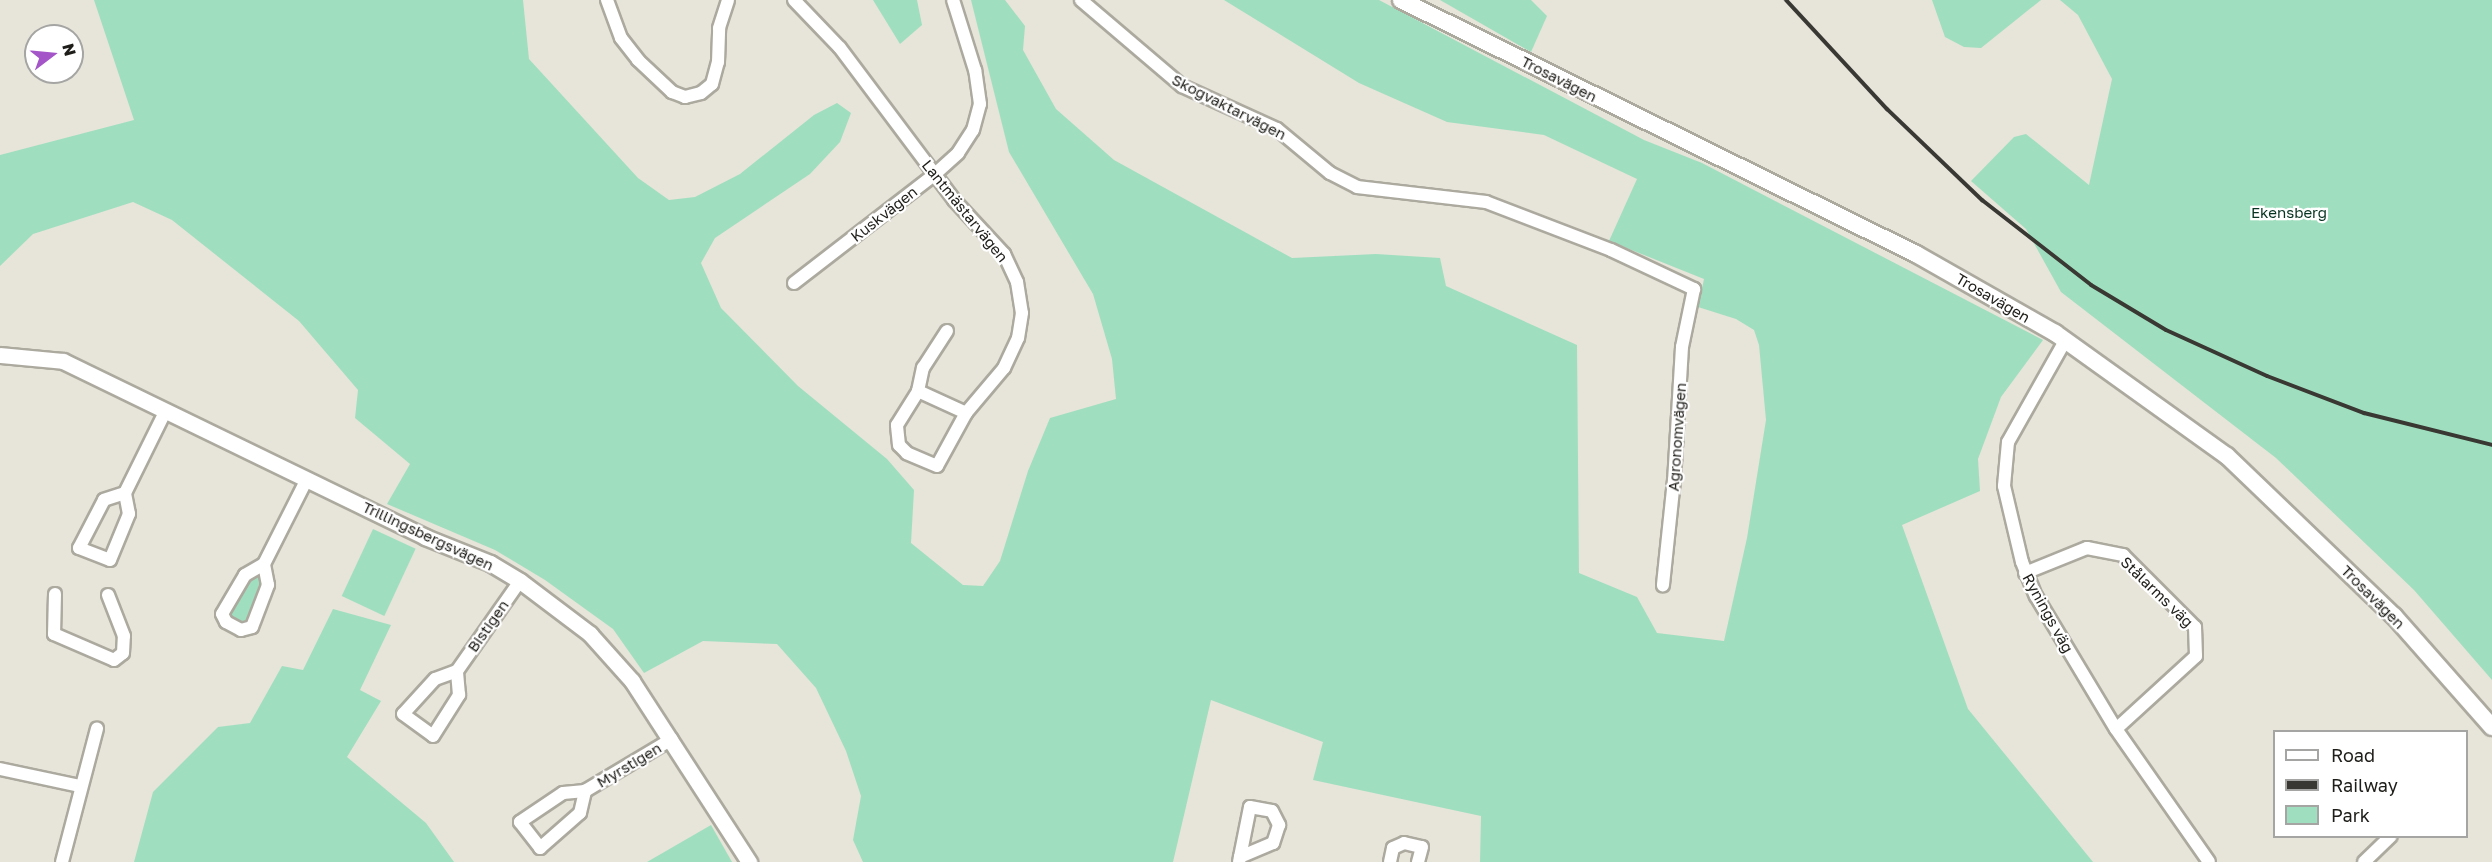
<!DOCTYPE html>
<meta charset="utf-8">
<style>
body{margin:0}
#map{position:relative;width:2492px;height:862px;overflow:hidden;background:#e7e4da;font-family:"Golos Text",sans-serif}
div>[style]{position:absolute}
.green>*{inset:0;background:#9fdfbf;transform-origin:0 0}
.roads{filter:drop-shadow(2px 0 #aca99f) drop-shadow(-2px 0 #aca99f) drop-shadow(0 2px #aca99f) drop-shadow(0 -2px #aca99f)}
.minor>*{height:12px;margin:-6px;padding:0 6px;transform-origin:6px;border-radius:6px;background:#fff}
.tertiary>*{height:15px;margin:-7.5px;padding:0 7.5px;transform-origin:7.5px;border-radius:7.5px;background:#fff}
.secondary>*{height:16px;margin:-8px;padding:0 8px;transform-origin:8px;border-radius:8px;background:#fff}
.rail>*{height:4px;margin:-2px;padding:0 2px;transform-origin:2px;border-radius:2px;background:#393833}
span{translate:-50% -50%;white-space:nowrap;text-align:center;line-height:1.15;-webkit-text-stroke:4.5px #fff;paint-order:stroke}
.street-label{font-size:15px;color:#1e1d19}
.park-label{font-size:15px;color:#063322}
.legend{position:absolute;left:2273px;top:730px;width:195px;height:108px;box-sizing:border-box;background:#fff;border:2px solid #a5a5a3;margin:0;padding:8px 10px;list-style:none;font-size:18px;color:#1e1d19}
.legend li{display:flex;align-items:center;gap:12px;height:30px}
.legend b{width:30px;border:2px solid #a5a5a3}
.north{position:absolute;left:24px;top:24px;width:60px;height:60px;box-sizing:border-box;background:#fff;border:2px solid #a5a5a3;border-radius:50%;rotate:74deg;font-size:16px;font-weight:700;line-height:24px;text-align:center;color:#1e1d19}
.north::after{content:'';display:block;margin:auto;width:21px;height:27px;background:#a455c7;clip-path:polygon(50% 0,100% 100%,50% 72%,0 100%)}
</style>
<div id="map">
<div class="green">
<i style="clip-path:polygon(94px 0,523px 0,529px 59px,638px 178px,669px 200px,695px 197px,740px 174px,814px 115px,837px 103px,851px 113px,840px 142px,810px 174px,715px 238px,701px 263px,721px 308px,798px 386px,887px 459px,914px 490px,911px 543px,963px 585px,983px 586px,1000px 561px,1028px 471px,1050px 418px,1116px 399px,1112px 359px,1093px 294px,1009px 152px,971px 0,1005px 0,1025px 26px,1023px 50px,1056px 109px,1114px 160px,1292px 258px,1376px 254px,1440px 258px,1446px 286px,1577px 345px,1579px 573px,1637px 597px,1657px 633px,1724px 641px,1747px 538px,1766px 420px,1759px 345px,1754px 330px,1736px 319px,1698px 307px,1704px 279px,1609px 241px,1637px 179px,1544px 135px,1447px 122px,1359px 83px,1224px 0,1379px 0,1644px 140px,1702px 163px,2043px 340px,2001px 397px,1978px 459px,1980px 491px,1902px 525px,1968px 709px,2093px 862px,1480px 862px,1481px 816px,1313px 780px,1323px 742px,1211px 700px,1173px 862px,863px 862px,853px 840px,861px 796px,846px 751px,816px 688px,777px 644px,703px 641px,644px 673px,613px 629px,545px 580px,495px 550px,387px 504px,410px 464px,355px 418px,358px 390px,299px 321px,172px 220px,133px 202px,33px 234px,0 266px,0 155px,134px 120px)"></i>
<i style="clip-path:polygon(873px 0,917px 0,922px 25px,900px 44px)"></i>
<i style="clip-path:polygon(1440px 0,1531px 0,1547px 16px,1531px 52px)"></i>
<i style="clip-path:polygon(1932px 0,2041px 0,1981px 48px,1964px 47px,1945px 37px)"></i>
<i style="clip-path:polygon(2060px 0,2492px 0,2492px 680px,2414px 590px,2276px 458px,2061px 292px,2026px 229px,1971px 181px,2014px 137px,2026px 134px,2089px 185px,2112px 79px,2078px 15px)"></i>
<i style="left:373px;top:529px;width:47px;height:74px;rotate:25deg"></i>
<i style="clip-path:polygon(255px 575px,259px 575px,260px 582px,247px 621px,237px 622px,228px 612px)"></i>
<i style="clip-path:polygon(333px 609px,391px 625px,360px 690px,381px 701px,347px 757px,426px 823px,454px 862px,134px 862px,153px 792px,218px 727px,250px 723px,282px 666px,303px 670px)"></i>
<i style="clip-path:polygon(711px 825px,732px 862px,647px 862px)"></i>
</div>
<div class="roads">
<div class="minor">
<i style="left:607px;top:0;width:40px;rotate:69.8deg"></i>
<i style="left:621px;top:38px;width:28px;rotate:52deg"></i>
<i style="left:638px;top:60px;width:47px;rotate:43.3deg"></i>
<i style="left:672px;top:92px;width:14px;rotate:21deg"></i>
<i style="left:685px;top:97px;width:16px;rotate:-14deg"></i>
<i style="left:701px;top:93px;width:14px;rotate:-39deg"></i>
<i style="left:712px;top:84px;width:23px;rotate:-75deg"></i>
<i style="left:718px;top:62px;width:34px;rotate:-88deg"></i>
<i style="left:719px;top:28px;width:29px;rotate:-72deg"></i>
<i style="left:794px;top:0;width:66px;rotate:46.2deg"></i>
<i style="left:840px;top:48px;width:190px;rotate:53.1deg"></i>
<i style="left:954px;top:200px;width:74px;rotate:47.2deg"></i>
<i style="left:1004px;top:254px;width:31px;rotate:65deg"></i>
<i style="left:1017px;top:282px;width:31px;rotate:81deg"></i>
<i style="left:1022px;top:313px;width:25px;rotate:99deg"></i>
<i style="left:1018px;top:338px;width:33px;rotate:115deg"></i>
<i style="left:1004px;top:368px;width:59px;rotate:130.2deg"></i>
<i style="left:966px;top:413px;width:60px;rotate:118.7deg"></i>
<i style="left:937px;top:466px;width:33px;rotate:-157deg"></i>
<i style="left:907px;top:453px;width:11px;rotate:-135deg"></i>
<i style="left:899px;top:445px;width:20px;rotate:-96deg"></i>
<i style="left:897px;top:425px;width:40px;rotate:-58deg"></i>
<i style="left:918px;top:391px;width:53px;rotate:24.6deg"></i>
<i style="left:1081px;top:0;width:133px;rotate:40.4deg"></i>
<i style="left:1182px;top:86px;width:104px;rotate:24.4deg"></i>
<i style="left:1277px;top:129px;width:69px;rotate:39.7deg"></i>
<i style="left:1330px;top:173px;width:30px;rotate:27deg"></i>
<i style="left:1357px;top:187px;width:130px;rotate:6.6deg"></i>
<i style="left:1486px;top:202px;width:134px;rotate:21deg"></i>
<i style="left:1611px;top:250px;width:92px;rotate:25.2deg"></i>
<i style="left:1694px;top:289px;width:59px;rotate:101.7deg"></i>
<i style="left:1682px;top:347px;width:133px;rotate:93.4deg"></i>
<i style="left:1674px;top:480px;width:106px;rotate:96deg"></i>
<i style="left:794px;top:283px;width:178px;rotate:-37.7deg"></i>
<i style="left:935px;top:174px;width:31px;rotate:-42deg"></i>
<i style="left:958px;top:153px;width:27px;rotate:-57deg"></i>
<i style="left:973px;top:130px;width:27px;rotate:-75deg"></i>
<i style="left:980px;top:104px;width:34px;rotate:-98deg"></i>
<i style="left:975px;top:70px;width:73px;rotate:-107.4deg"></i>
<i style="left:2065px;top:341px;width:116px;rotate:119.4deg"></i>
<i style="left:2008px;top:442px;width:44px;rotate:95.2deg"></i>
<i style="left:2004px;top:486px;width:78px;rotate:76.7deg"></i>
<i style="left:2022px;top:562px;width:37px;rotate:68deg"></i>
<i style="left:2036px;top:596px;width:155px;rotate:59deg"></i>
<i style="left:2116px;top:729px;width:162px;rotate:55deg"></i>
<i style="left:918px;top:391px;width:24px;rotate:-78deg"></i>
<i style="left:923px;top:368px;width:44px;rotate:-57deg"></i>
<i style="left:125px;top:493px;width:22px;rotate:162deg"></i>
<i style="left:104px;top:500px;width:54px;rotate:117.5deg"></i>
<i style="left:79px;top:548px;width:33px;rotate:21deg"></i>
<i style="left:110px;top:560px;width:50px;rotate:-67.6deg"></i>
<i style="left:129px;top:514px;width:21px;rotate:-101deg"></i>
<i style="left:125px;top:493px;width:90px;rotate:-63.7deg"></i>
<i style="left:264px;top:564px;width:22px;rotate:150deg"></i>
<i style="left:245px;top:575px;width:45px;rotate:120.5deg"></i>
<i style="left:222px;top:614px;width:9px;rotate:63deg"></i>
<i style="left:226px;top:622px;width:17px;rotate:28deg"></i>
<i style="left:241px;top:630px;width:11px;rotate:-15deg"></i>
<i style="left:252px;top:627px;width:45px;rotate:-69.1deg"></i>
<i style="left:268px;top:585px;width:21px;rotate:-101deg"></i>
<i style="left:264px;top:564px;width:95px;rotate:-63.2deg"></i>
<i style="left:2025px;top:573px;width:67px;rotate:-22deg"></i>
<i style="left:2087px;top:548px;width:37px;rotate:11deg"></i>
<i style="left:2123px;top:555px;width:102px;rotate:45deg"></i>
<i style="left:2195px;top:627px;width:29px;rotate:88deg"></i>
<i style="left:2196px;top:656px;width:108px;rotate:137.6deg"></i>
<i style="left:55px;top:594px;width:40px;rotate:91.4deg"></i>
<i style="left:54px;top:634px;width:65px;rotate:23.4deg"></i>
<i style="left:114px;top:660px;width:11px;rotate:-38deg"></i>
<i style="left:123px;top:653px;width:17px;rotate:-87deg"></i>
<i style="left:124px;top:636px;width:44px;rotate:-111.3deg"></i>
<i style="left:457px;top:671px;width:23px;rotate:160deg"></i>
<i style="left:435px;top:679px;width:47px;rotate:132.4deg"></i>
<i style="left:403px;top:714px;width:37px;rotate:36deg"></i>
<i style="left:433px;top:736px;width:49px;rotate:-57.6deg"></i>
<i style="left:459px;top:695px;width:24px;rotate:-95deg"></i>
<i style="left:457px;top:671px;width:110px;rotate:-55deg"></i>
<i style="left:0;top:769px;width:81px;rotate:12.1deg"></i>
<i style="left:585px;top:791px;width:22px;rotate:175deg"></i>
<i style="left:563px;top:793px;width:52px;rotate:146deg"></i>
<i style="left:520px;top:822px;width:33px;rotate:52deg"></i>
<i style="left:540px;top:848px;width:53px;rotate:-41.2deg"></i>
<i style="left:580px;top:813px;width:23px;rotate:-77deg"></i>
<i style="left:585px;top:791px;width:101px;rotate:-30.9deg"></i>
<i style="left:62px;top:862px;width:138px;rotate:-75.3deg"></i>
<i style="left:1239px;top:862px;width:56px;rotate:-78.7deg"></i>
<i style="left:1250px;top:807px;width:22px;rotate:10deg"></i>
<i style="left:1272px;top:811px;width:16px;rotate:63deg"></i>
<i style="left:1279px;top:825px;width:19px;rotate:108deg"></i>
<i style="left:1273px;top:843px;width:36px;rotate:157deg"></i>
<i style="left:1390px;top:862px;width:14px;rotate:-78deg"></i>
<i style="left:1393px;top:848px;width:12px;rotate:-24deg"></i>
<i style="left:1404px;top:843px;width:18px;rotate:13deg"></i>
<i style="left:1422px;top:847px;width:16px;rotate:105deg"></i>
<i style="left:2364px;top:862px;width:37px;rotate:-44deg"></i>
</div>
<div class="tertiary">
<i style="left:0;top:355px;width:63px;rotate:5.4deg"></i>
<i style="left:63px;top:361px;width:403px;rotate:25.9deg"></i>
<i style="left:425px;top:537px;width:70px;rotate:21.8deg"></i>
<i style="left:490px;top:563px;width:35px;rotate:31deg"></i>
<i style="left:520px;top:581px;width:88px;rotate:37.1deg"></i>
<i style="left:590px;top:634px;width:63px;rotate:48.2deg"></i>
<i style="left:632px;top:681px;width:216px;rotate:57.1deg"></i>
</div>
<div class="secondary">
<i style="left:1401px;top:0;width:574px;rotate:26.25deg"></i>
<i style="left:1916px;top:254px;width:160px;rotate:29.6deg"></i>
<i style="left:2055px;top:333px;width:211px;rotate:35.6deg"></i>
<i style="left:2227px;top:456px;width:231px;rotate:43.8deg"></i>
<i style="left:2394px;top:616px;width:148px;rotate:48.6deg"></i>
</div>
</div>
<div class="rail">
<i style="left:1786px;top:0;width:149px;rotate:47.2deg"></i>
<i style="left:1887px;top:109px;width:132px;rotate:43.8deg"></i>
<i style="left:1982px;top:200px;width:138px;rotate:37.9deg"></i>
<i style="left:2091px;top:285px;width:87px;rotate:31deg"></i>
<i style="left:2166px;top:330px;width:111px;rotate:24.5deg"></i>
<i style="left:2267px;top:376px;width:104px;rotate:20.9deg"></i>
<i style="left:2364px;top:413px;width:132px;rotate:14deg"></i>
</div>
<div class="street-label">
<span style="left:1559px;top:79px;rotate:27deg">Trosavägen</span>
<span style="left:1229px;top:107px;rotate:27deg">Skogvaktarvägen</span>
<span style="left:965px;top:211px;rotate:51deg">Lantmästarvägen</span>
<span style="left:884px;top:214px;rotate:-38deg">Kuskvägen</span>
<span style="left:1993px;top:298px;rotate:30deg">Trosavägen</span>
<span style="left:1677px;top:437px;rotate:-86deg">Agronomvägen</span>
<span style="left:428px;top:536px;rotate:25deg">Trillingsbergsvägen</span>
<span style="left:2157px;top:592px;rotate:44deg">Stålarms väg</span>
<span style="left:2373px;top:597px;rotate:45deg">Trosavägen</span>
<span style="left:2048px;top:613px;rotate:61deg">Rynings väg</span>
<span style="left:488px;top:626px;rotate:-55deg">Bistigen</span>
<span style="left:629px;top:765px;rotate:-31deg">Myrstigen</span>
</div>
<div class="park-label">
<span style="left:2289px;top:213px">Ekensberg</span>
</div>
<ul class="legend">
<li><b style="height:8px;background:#fff"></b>Road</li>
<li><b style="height:8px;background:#393833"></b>Railway</li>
<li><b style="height:16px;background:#9fdfbf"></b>Park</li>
</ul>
<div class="north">N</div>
</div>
